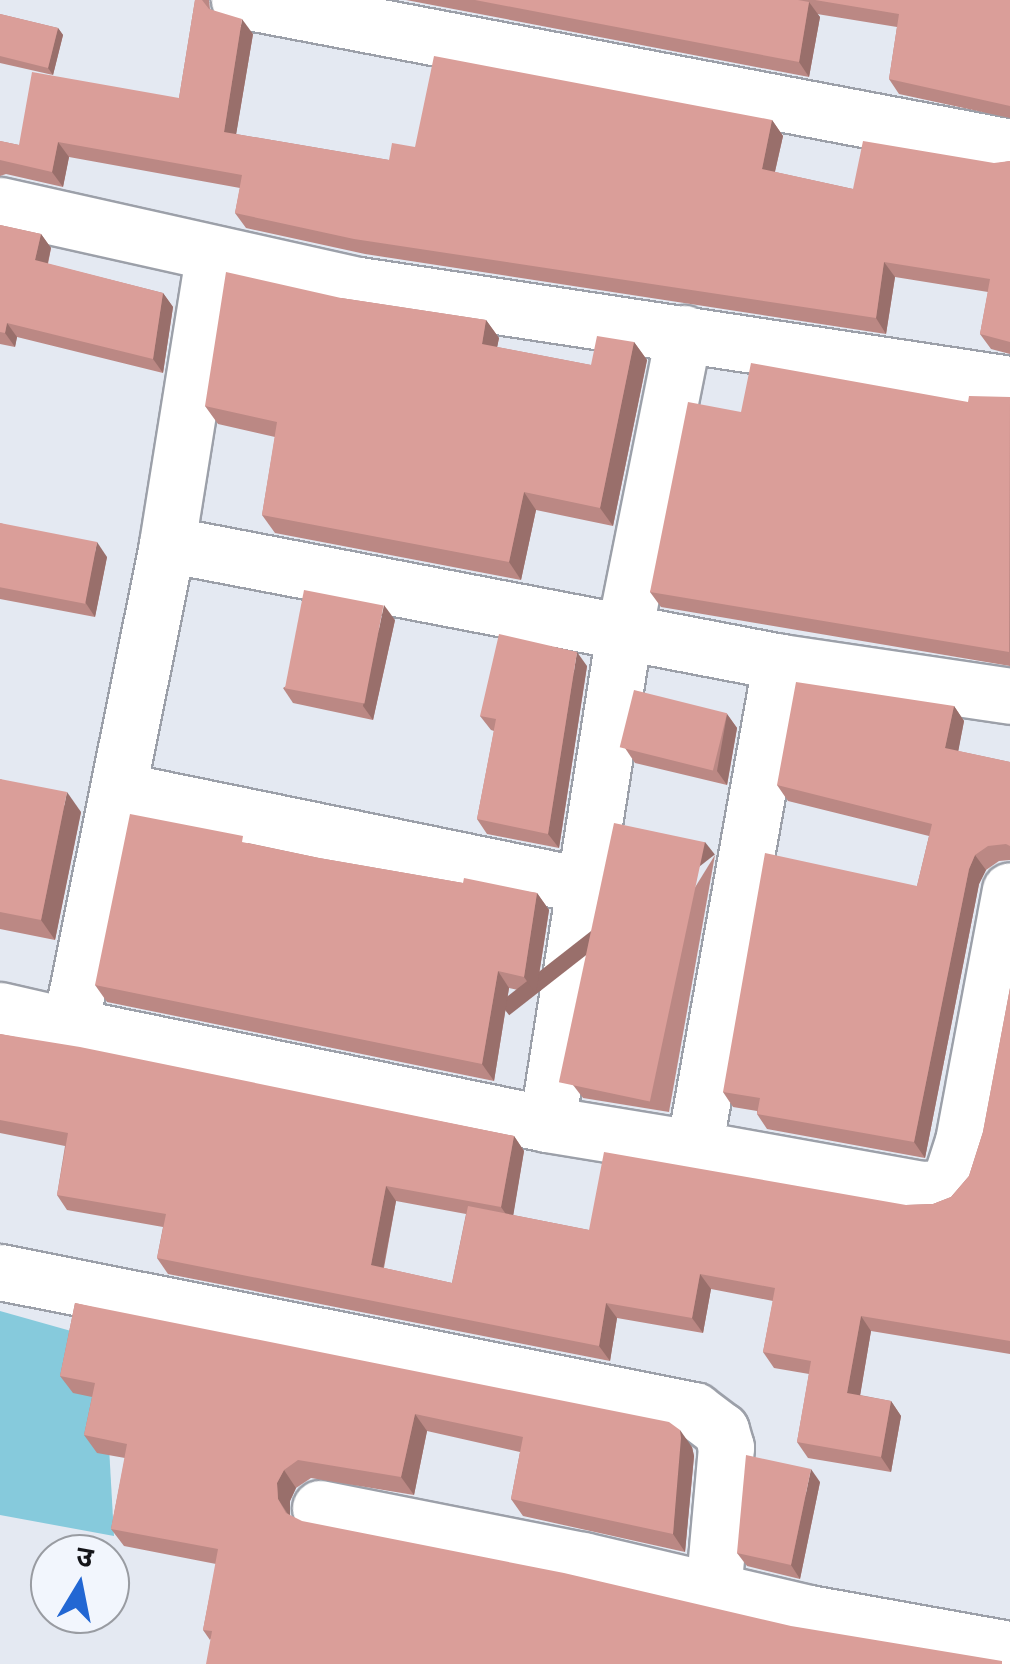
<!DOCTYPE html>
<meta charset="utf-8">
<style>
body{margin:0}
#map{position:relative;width:1010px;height:1664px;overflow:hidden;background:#e4e9f2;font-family:"Public Sans","Noto Sans Devanagari",sans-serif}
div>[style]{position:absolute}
.water>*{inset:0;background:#86cadc}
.roads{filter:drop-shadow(2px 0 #9ca0a9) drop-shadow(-2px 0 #9ca0a9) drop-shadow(0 2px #9ca0a9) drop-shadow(0 -2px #9ca0a9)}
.street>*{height:55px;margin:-27.5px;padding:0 27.5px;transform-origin:27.5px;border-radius:27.5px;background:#fff}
.wall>*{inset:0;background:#bb8884}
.shaded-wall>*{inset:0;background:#996f6b;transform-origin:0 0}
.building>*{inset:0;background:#da9e99;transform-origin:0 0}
span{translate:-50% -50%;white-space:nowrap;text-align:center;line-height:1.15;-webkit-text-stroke:10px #f2f6fd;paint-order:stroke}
.north{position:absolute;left:30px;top:1534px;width:100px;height:100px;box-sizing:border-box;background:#f2f6fd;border:2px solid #999ca2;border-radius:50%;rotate:10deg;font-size:28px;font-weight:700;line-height:40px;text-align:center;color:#141519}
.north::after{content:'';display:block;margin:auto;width:35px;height:45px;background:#2267d3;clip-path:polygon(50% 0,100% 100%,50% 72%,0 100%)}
</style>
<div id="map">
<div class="water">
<i style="clip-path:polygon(0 1311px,103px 1340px,114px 1536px,0 1515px)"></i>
</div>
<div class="roads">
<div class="street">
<i style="left:239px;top:0;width:785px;rotate:10.79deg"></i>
<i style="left:0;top:205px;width:368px;rotate:12.6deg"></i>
<i style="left:359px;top:285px;width:658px;rotate:8.65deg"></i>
<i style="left:167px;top:544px;width:625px;rotate:10.88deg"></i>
<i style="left:781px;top:662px;width:232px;rotate:8.4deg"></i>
<i style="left:119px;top:790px;width:473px;rotate:11.6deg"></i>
<i style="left:0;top:1010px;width:72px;rotate:12.9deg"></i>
<i style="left:70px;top:1026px;width:492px;rotate:-78.6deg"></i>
<i style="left:167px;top:544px;width:292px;rotate:-80.9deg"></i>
<i style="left:70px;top:1026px;width:487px;rotate:11.6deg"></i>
<i style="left:547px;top:1124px;width:149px;rotate:9.3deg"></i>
<i style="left:694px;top:1148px;width:494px;rotate:-79.9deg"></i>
<i style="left:547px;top:1124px;width:498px;rotate:-81.1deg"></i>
<i style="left:624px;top:632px;width:305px;rotate:-78.7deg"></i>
<i style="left:694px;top:1148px;width:232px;rotate:10.2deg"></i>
<i style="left:922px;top:1189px;width:20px;rotate:-3deg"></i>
<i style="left:942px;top:1188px;width:11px;rotate:-41deg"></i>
<i style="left:950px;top:1181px;width:42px;rotate:-72deg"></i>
<i style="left:963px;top:1141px;width:255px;rotate:-79.4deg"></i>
<i style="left:0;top:1272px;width:708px;rotate:11.25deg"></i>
<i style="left:694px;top:1410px;width:34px;rotate:37deg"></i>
<i style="left:721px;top:1430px;width:18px;rotate:74deg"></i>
<i style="left:726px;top:1447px;width:146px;rotate:95.1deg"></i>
<i style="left:320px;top:1508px;width:268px;rotate:11.2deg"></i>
<i style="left:583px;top:1560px;width:232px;rotate:13.2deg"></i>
<i style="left:809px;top:1613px;width:204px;rotate:10.2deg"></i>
</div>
</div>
<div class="wall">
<i style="clip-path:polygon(195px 0,209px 0,210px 9px,253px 34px,236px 134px,389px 160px,415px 147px,772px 120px,783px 136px,775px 172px,853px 189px,1010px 161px,1010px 354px,991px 349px,980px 334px,988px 292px,895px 277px,886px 334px,365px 254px,246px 228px,235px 213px,240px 188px,69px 157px,63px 187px,6px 174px,0 176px,0 141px,19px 145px,179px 98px)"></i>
<i style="clip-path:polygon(406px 0,1010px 0,1010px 118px,899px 94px,889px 79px,897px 27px,817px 14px,820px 17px,809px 77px)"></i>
<i style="clip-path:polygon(0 14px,58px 28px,63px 35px,53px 75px,0 63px)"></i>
<i style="clip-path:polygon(0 225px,41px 234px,51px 248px,48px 264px,163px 293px,173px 307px,163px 373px,17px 337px,15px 347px,0 344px)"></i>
<i style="clip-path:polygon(341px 298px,486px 320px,499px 338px,497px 347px,591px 365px,634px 342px,647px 360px,613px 526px,536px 510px,521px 580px,275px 533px,262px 515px,275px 437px,218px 424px,205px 406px)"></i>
<i style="clip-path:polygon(1010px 397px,1010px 666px,661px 607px,650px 592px,741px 412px,968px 402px)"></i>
<i style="clip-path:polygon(0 523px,107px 557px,95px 617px,0 599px)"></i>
<i style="clip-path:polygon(395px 620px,373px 720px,293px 703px,283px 688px)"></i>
<i style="clip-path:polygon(587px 666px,559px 848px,487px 834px,477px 819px,494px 731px,491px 730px,480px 716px)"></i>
<i style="clip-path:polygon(954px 706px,964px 721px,958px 751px,1010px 762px,1010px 860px,999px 861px,986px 870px,979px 884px,925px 1158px,767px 1129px,757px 1114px,757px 1111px,733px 1107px,723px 1092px,917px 886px,929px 836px,788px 801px,777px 785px)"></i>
<i style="clip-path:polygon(727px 714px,737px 728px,727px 785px,635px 763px,625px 748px)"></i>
<i style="clip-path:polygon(0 779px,81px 812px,55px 940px,0 929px)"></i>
<i style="clip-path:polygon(248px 843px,319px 858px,463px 883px,537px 893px,549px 910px,536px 994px,509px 988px,494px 1081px,107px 1002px,95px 985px)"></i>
<i style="clip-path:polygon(715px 855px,669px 1112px,583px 1098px,573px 1085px)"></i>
<i style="clip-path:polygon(evenodd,1010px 988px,1010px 1354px,871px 1331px,860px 1395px,891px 1401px,901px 1416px,891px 1472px,808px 1458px,797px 1442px,809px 1374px,774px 1368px,763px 1352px,773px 1301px,711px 1289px,703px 1333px,617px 1318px,610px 1361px,168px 1274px,157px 1258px,163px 1227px,67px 1210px,57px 1195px,65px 1146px,0 1133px,0 1034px,514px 1136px,524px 1151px,513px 1215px,589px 1230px,906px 1205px,933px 1204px,951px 1197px,969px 1176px,983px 1132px,1010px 988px,396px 1201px,466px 1214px,452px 1283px,384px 1268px,396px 1201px)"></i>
<i style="clip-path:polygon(75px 1303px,692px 1447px,694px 1456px,685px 1552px,523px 1516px,511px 1499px,520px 1452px,427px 1431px,414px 1495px,311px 1478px,296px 1488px,290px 1501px,290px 1515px,210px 1640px,203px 1630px,216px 1564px,124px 1546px,111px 1529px,125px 1458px,97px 1453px,84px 1435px,92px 1397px,73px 1393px,60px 1376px)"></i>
<i style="clip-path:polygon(820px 1482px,800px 1579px,747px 1566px,737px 1553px)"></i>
</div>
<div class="shaded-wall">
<i style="clip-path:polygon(809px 2px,820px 17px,809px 77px,799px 62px)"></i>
<i style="clip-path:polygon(242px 19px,253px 34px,234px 147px,224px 132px)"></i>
<i style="clip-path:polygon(58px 28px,63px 35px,53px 75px,48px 68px)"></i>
<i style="clip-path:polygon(772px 120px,783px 136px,772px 184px,762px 169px)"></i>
<i style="clip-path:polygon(58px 142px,69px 157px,63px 187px,52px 172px)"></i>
<i style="clip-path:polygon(41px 234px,51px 248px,45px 275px,35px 260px)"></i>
<i style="clip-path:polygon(884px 262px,895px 277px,886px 334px,876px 318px)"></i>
<i style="clip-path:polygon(163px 293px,173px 307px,163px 373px,153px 359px)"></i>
<i style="clip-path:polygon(486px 320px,499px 338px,494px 363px,482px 344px)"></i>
<i style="clip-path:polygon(7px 323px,17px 337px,15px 347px,5px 333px)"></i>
<i style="clip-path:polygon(634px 342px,647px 360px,613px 526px,600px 508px)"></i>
<i style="clip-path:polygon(524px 492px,536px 510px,521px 580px,509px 562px)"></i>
<i style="clip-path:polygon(97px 542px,107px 557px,95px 617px,85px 602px)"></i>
<i style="clip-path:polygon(384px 605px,395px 620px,373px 720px,363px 706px)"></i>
<i style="clip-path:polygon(577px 652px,587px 666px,559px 848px,548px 834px)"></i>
<i style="clip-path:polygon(954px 706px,964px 721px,956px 763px,945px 748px)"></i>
<i style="clip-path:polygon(727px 714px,737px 728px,727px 785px,717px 771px)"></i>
<i style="clip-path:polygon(67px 792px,81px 812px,55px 940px,41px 920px)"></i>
<i style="left:705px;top:842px;width:16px;height:261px;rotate:52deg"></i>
<i style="clip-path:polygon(975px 855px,986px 870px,979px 884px,925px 1158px,914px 1142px,969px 869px)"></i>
<i style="clip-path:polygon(537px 893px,549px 910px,536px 994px,524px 977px)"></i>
<i style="clip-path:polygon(498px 971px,509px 988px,494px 1081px,482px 1064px)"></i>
<i style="clip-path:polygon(514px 1136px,524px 1151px,512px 1223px,501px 1207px)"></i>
<i style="clip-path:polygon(386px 1186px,396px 1201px,381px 1280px,371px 1265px)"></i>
<i style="clip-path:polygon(700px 1274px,711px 1289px,703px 1333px,692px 1318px)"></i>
<i style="clip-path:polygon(606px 1303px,617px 1318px,610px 1361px,599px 1346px)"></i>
<i style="clip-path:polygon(861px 1316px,871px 1331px,858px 1408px,847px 1393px)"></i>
<i style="clip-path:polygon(891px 1401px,901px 1416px,891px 1472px,881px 1457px)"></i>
<i style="clip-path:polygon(415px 1414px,427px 1431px,414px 1495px,401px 1477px)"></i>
<i style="clip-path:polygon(680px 1430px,692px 1447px,694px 1456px,685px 1552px,673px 1534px)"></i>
<i style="clip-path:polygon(811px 1469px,820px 1482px,800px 1579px,791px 1565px)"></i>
<i style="clip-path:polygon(284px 1470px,296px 1488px,290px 1501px,290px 1517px,299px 1531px,278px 1499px,277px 1483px)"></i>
</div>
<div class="building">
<i style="clip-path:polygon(195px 0,202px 0,209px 9px,242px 19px,224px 132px,389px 160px,392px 143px,415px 147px,434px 56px,772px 120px,762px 169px,853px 189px,863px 141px,994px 163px,1010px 161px,1010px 342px,980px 334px,990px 279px,884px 262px,876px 318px,354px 239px,235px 213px,242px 175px,58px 142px,52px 172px,0 160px,0 141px,19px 145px,32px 72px,179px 98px)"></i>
<i style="clip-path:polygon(475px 0,798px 0,809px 2px,799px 62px)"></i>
<i style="clip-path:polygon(815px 0,1010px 0,1010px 106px,889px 79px,899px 14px)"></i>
<i style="clip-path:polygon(0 14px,58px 28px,48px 68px,0 56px)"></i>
<i style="clip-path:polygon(0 225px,41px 234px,35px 260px,163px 293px,153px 359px,7px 323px,5px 333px,0 332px)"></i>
<i style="clip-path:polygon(226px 272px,341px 298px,486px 320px,482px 344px,591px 365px,597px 336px,634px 342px,600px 508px,524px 492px,509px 562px,262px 515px,277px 422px,205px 406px)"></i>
<i style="clip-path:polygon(751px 363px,968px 402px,969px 396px,1010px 397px,1009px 652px,650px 592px,688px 402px,741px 412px)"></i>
<i style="left:0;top:523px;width:99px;height:63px;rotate:11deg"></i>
<i style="left:304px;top:590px;width:81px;height:100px;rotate:11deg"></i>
<i style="clip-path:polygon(499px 634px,577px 652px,548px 834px,477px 819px,496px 719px,480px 716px)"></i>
<i style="clip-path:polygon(796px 682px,954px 706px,945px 748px,1010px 762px,1010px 846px,1006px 844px,988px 846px,975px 855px,969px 869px,914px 1142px,757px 1114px,760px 1098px,723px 1092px,765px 853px,917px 886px,932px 824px,777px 785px)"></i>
<i style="left:634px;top:690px;width:96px;height:59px;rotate:14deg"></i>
<i style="clip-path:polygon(0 779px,67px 792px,41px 920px,0 912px)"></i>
<i style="clip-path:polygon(130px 814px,243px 836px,242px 842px,319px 858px,463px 883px,464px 878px,537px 893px,524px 977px,498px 971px,482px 1064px,95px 985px)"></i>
<i style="left:614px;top:823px;width:93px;height:265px;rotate:12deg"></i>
<i style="clip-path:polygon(1010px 988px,1010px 1341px,861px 1316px,847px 1393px,891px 1401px,881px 1457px,797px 1442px,811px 1361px,763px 1352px,775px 1288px,700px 1274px,692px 1318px,606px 1303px,599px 1346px,157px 1258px,166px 1214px,57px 1195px,68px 1133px,0 1120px,0 1034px,80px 1047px,514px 1136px,501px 1207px,386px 1186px,371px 1265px,452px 1283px,468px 1206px,589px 1230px,604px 1152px,906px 1205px,933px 1204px,951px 1197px,969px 1176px,983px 1132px)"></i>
<i style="clip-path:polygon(75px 1303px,669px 1422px,680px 1430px,681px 1438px,673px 1534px,511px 1499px,523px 1437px,415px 1414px,401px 1477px,298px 1460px,284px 1470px,277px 1483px,278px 1499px,286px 1513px,302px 1521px,564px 1573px,791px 1626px,1002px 1661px,1002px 1664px,206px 1664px,212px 1631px,203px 1630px,218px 1549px,111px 1529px,127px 1444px,84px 1435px,95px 1383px,60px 1376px)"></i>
<i style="clip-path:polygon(746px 1455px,811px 1469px,791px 1565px,737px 1553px)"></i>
</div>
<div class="north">उ</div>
</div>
